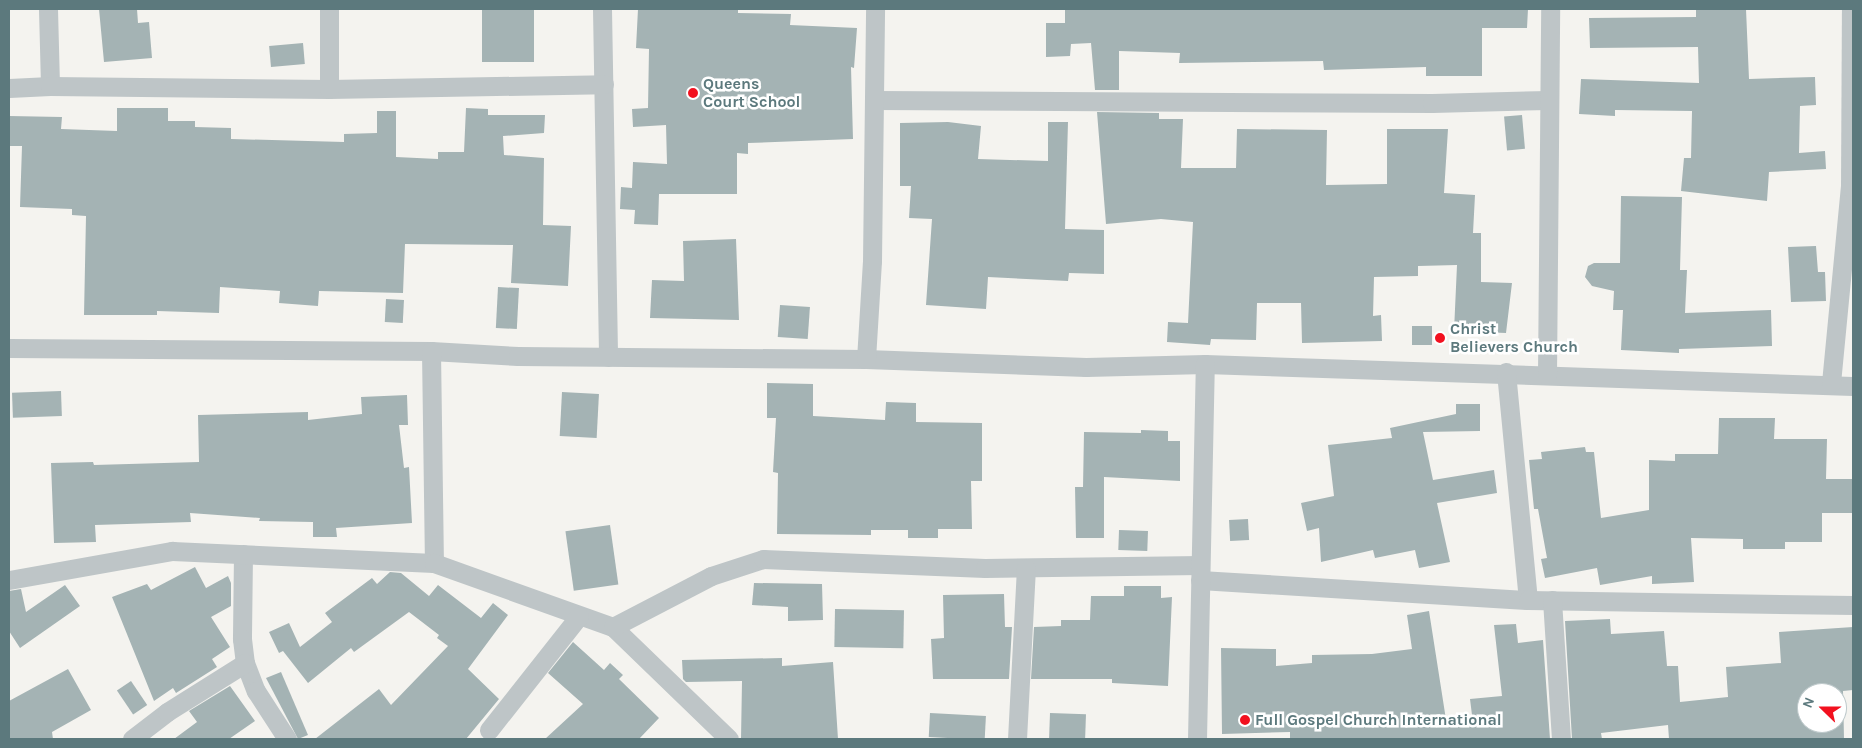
<!DOCTYPE html>
<style>
body{margin:0}
#map{position:relative;width:1862px;height:748px;overflow:hidden;background:#f4f3ef;font-family:Karla,sans-serif}
div>[style]{position:absolute}
.building>*{inset:0;background:#a4b3b4;transform-origin:0 0}
.street>*{height:19px;margin:-9.5px;padding:0 9.5px;transform-origin:9.5px;border-radius:9.5px;background:#bec5c7}
.dots>*{width:14px;height:14px;translate:-50% -50%;box-sizing:border-box;border:2px solid #fff;border-radius:50%}
span{translate:-50% -50%;white-space:nowrap;text-align:center;line-height:1.15;-webkit-text-stroke:5px #fff;paint-order:stroke}
.poi-label{font-size:16px;color:#5c797d;font-weight:700}
.left{translate:0 -50%;text-align:left}
.frame{position:absolute;inset:0;border:10px solid #5c797d;pointer-events:none}
.north{position:absolute;left:1797px;top:683px;width:50px;height:50px;box-sizing:border-box;background:#fff;border:1px solid #bec9cb;border-radius:50%;rotate:292deg;font-size:14px;font-weight:700;line-height:20px;text-align:center;color:#5c797d}
.north::after{content:'';display:block;margin:auto;width:18px;height:22px;background:#f2111f;clip-path:polygon(50% 0,100% 100%,50% 72%,0 100%)}
</style>
<div id="map">
<div class="building">
<i style="clip-path:polygon(99px 9px,137px 9px,138px 23px,149px 22px,152px 58px,104px 62px)"></i>
<i style="left:482px;top:9px;width:52px;height:53px"></i>
<i style="clip-path:polygon(638px 9px,738px 9px,738px 13px,791px 14px,790px 25px,857px 28px,854px 68px,851px 67px,853px 139px,748px 143px,748px 154px,737px 153px,737px 194px,659px 194px,658px 225px,634px 224px,635px 210px,620px 209px,621px 187px,632px 188px,633px 162px,667px 164px,666px 125px,633px 127px,632px 109px,648px 108px,649px 49px,636px 48px)"></i>
<i style="clip-path:polygon(1065px 9px,1528px 9px,1527px 28px,1482px 28px,1482px 76px,1426px 76px,1426px 67px,1324px 70px,1323px 61px,1179px 63px,1180px 53px,1119px 51px,1119px 90px,1095px 90px,1091px 43px,1071px 44px,1070px 56px,1046px 57px,1046px 23px,1065px 23px)"></i>
<i style="clip-path:polygon(1696px 9px,1746px 9px,1749px 79px,1815px 77px,1816px 105px,1800px 106px,1799px 153px,1825px 151px,1826px 169px,1769px 172px,1767px 201px,1681px 191px,1684px 158px,1691px 158px,1692px 111px,1615px 110px,1615px 116px,1579px 114px,1581px 79px,1699px 83px,1698px 47px,1590px 48px,1589px 18px,1696px 17px)"></i>
<i style="left:303px;top:43px;width:21px;height:34px;rotate:85deg"></i>
<i style="clip-path:polygon(117px 108px,168px 108px,168px 121px,195px 121px,195px 127px,231px 128px,231px 139px,344px 142px,344px 134px,377px 133px,377px 111px,396px 111px,396px 157px,438px 159px,438px 152px,464px 152px,466px 108px,488px 109px,488px 115px,545px 115px,544px 133px,503px 136px,504px 155px,544px 158px,543px 225px,571px 226px,568px 286px,511px 283px,513px 245px,405px 244px,403px 293px,319px 291px,318px 306px,279px 303px,280px 291px,220px 287px,219px 313px,157px 311px,157px 315px,84px 315px,86px 216px,72px 215px,72px 209px,20px 207px,22px 146px,9px 146px,9px 116px,62px 117px,61px 129px,117px 131px)"></i>
<i style="clip-path:polygon(1097px 112px,1159px 113px,1159px 119px,1183px 119px,1181px 168px,1236px 168px,1237px 129px,1327px 130px,1326px 185px,1387px 184px,1387px 129px,1448px 129px,1444px 193px,1475px 195px,1473px 233px,1481px 233px,1481px 282px,1512px 283px,1506px 333px,1454px 331px,1457px 265px,1418px 266px,1418px 276px,1374px 277px,1373px 316px,1381px 315px,1382px 341px,1302px 343px,1301px 303px,1257px 303px,1256px 340px,1211px 339px,1210px 345px,1167px 342px,1168px 322px,1188px 323px,1193px 222px,1161px 219px,1106px 224px)"></i>
<i style="left:1522px;top:115px;width:34px;height:18px;rotate:85deg"></i>
<i style="clip-path:polygon(948px 122px,981px 126px,978px 159px,1048px 161px,1048px 122px,1068px 122px,1065px 229px,1104px 230px,1104px 274px,1069px 273px,1068px 281px,988px 277px,986px 309px,926px 305px,932px 219px,909px 218px,911px 186px,900px 186px,900px 123px)"></i>
<i style="clip-path:polygon(1621px 196px,1682px 197px,1680px 270px,1687px 270px,1685px 313px,1771px 310px,1772px 346px,1679px 349px,1679px 353px,1621px 350px,1623px 310px,1613px 310px,1614px 291px,1592px 286px,1585px 277px,1588px 266px,1594px 263px,1620px 263px)"></i>
<i style="clip-path:polygon(736px 239px,739px 320px,650px 318px,652px 280px,684px 281px,683px 241px)"></i>
<i style="clip-path:polygon(1816px 246px,1818px 272px,1825px 272px,1826px 301px,1791px 302px,1788px 247px)"></i>
<i style="left:498px;top:287px;width:21px;height:41px;rotate:3deg"></i>
<i style="left:386px;top:299px;width:18px;height:23px;rotate:3deg"></i>
<i style="left:780px;top:305px;width:30px;height:32px;rotate:4deg"></i>
<i style="left:1412px;top:326px;width:20px;height:19px"></i>
<i style="clip-path:polygon(767px 383px,813px 384px,813px 416px,885px 420px,886px 402px,916px 403px,916px 422px,982px 423px,982px 481px,971px 481px,972px 529px,938px 529px,938px 538px,908px 538px,908px 530px,871px 530px,871px 535px,777px 534px,778px 473px,773px 472px,776px 418px,767px 418px)"></i>
<i style="left:61px;top:391px;width:25px;height:49px;rotate:88deg"></i>
<i style="left:562px;top:392px;width:37px;height:44px;rotate:3deg"></i>
<i style="clip-path:polygon(407px 395px,408px 425px,399px 425px,404px 468px,409px 467px,412px 523px,336px 528px,337px 537px,313px 537px,313px 522px,259px 521px,260px 518px,190px 513px,191px 522px,95px 525px,96px 542px,54px 543px,51px 463px,93px 462px,94px 465px,199px 462px,198px 415px,308px 412px,308px 420px,362px 414px,361px 397px)"></i>
<i style="clip-path:polygon(1456px 404px,1480px 404px,1480px 431px,1423px 432px,1433px 480px,1494px 470px,1497px 493px,1437px 503px,1450px 562px,1419px 568px,1415px 550px,1375px 558px,1373px 550px,1321px 562px,1319px 528px,1307px 531px,1301px 503px,1334px 496px,1328px 445px,1392px 438px,1390px 428px,1456px 414px)"></i>
<i style="clip-path:polygon(1719px 418px,1775px 418px,1774px 439px,1827px 439px,1826px 479px,1853px 479px,1853px 513px,1822px 513px,1822px 542px,1785px 542px,1785px 549px,1743px 549px,1743px 539px,1691px 538px,1694px 582px,1652px 584px,1652px 576px,1600px 585px,1597px 568px,1545px 578px,1541px 559px,1547px 558px,1538px 509px,1534px 509px,1529px 460px,1542px 459px,1541px 452px,1585px 447px,1586px 452px,1594px 452px,1601px 518px,1649px 510px,1649px 460px,1675px 461px,1675px 454px,1718px 454px)"></i>
<i style="clip-path:polygon(1141px 430px,1168px 431px,1168px 441px,1180px 441px,1180px 481px,1104px 477px,1104px 538px,1076px 538px,1075px 487px,1083px 487px,1084px 432px,1141px 433px)"></i>
<i style="left:1248px;top:519px;width:21px;height:19px;rotate:87deg"></i>
<i style="left:610px;top:525px;width:60px;height:45px;rotate:82deg"></i>
<i style="left:1119px;top:530px;width:29px;height:20px;rotate:2deg"></i>
<i style="clip-path:polygon(195px 567px,206px 588px,228px 576px,231px 583px,231px 606px,211px 617px,230px 647px,212px 659px,217px 667px,176px 693px,173px 688px,154px 701px,112px 597px,147px 584px,151px 590px)"></i>
<i style="clip-path:polygon(390px 572px,401px 573px,429px 596px,438px 585px,481px 618px,493px 603px,508px 615px,468px 669px,499px 699px,466px 739px,315px 739px,379px 689px,391px 705px,448px 646px,437px 638px,439px 635px,409px 612px,354px 652px,351px 648px,308px 683px,283px 651px,279px 653px,269px 632px,289px 623px,300px 647px,332px 622px,325px 613px,372px 578px,377px 584px)"></i>
<i style="clip-path:polygon(754px 583px,822px 584px,823px 620px,788px 621px,788px 607px,752px 605px)"></i>
<i style="clip-path:polygon(65px 585px,80px 606px,20px 648px,9px 631px,9px 591px,21px 589px,26px 612px)"></i>
<i style="clip-path:polygon(1124px 586px,1161px 586px,1161px 598px,1172px 597px,1168px 686px,1112px 683px,1112px 679px,1031px 679px,1034px 627px,1061px 626px,1061px 620px,1090px 620px,1091px 596px,1124px 596px)"></i>
<i style="clip-path:polygon(1004px 594px,1005px 627px,1012px 627px,1009px 679px,933px 679px,931px 639px,944px 638px,943px 595px)"></i>
<i style="left:835px;top:609px;width:69px;height:38px;rotate:1deg"></i>
<i style="clip-path:polygon(1429px 611px,1447px 726px,1473px 723px,1470px 699px,1502px 696px,1494px 625px,1516px 624px,1518px 643px,1543px 640px,1550px 739px,1290px 739px,1290px 732px,1222px 734px,1221px 648px,1276px 649px,1276px 666px,1312px 663px,1312px 655px,1372px 654px,1412px 649px,1407px 615px)"></i>
<i style="clip-path:polygon(evenodd,1610px 619px,1611px 634px,1664px 631px,1667px 666px,1678px 666px,1680px 702px,1728px 697px,1726px 667px,1781px 663px,1779px 632px,1853px 627px,1853px 690px,1843px 691px,1844px 739px,1669px 739px,1668px 725px,1601px 733px,1602px 739px,1572px 739px,1565px 621px,1610px 619px,1807px 693px,1837px 693px,1837px 723px,1807px 723px,1807px 693px)"></i>
<i style="clip-path:polygon(573px 642px,604px 670px,610px 663px,623px 675px,619px 679px,659px 718px,639px 739px,545px 739px,583px 704px,548px 673px)"></i>
<i style="clip-path:polygon(782px 658px,782px 666px,833px 662px,838px 739px,741px 739px,742px 681px,686px 682px,683px 679px,682px 660px)"></i>
<i style="clip-path:polygon(68px 669px,91px 710px,52px 732px,53px 739px,9px 739px,9px 701px)"></i>
<i style="clip-path:polygon(281px 672px,308px 735px,298px 739px,266px 678px)"></i>
<i style="left:131px;top:681px;width:29px;height:17px;rotate:56deg"></i>
<i style="clip-path:polygon(230px 686px,255px 721px,229px 739px,174px 739px,197px 722px,189px 711px)"></i>
<i style="left:930px;top:713px;width:56px;height:24px;rotate:3deg"></i>
<i style="left:1050px;top:713px;width:36px;height:26px;rotate:2deg"></i>
</div>
<div class="street">
<i style="left:48px;top:9px;width:77px;rotate:88.5deg"></i>
<i style="left:602px;top:9px;width:348px;rotate:89deg"></i>
<i style="left:9px;top:88px;width:41px;rotate:-2.8deg"></i>
<i style="left:50px;top:86px;width:279px;rotate:0.6deg"></i>
<i style="left:329px;top:89px;width:275px;rotate:-1deg"></i>
<i style="left:329px;top:89px;width:80px;rotate:-90deg"></i>
<i style="left:875px;top:100px;width:557px;rotate:0.31deg"></i>
<i style="left:1432px;top:103px;width:117px;rotate:-1.5deg"></i>
<i style="left:9px;top:348px;width:422px;rotate:0.4deg"></i>
<i style="left:431px;top:351px;width:87px;rotate:3.3deg"></i>
<i style="left:518px;top:356px;width:348px;rotate:0.5deg"></i>
<i style="left:866px;top:359px;width:220px;rotate:2.1deg"></i>
<i style="left:1086px;top:367px;width:119px;rotate:-1.4deg"></i>
<i style="left:1205px;top:364px;width:648px;rotate:1.94deg"></i>
<i style="left:431px;top:351px;width:212px;rotate:89.2deg"></i>
<i style="left:866px;top:359px;width:98px;rotate:-86.5deg"></i>
<i style="left:872px;top:261px;width:252px;rotate:-89.3deg"></i>
<i style="left:1506px;top:372px;width:229px;rotate:84.5deg"></i>
<i style="left:1547px;top:375px;width:366px;rotate:-89.5deg"></i>
<i style="left:1831px;top:383px;width:197px;rotate:-84.5deg"></i>
<i style="left:1850px;top:187px;width:178px;rotate:-89.7deg"></i>
<i style="left:243px;top:554px;width:85px;rotate:90.7deg"></i>
<i style="left:242px;top:639px;width:24px;rotate:83deg"></i>
<i style="left:245px;top:663px;width:30px;rotate:69deg"></i>
<i style="left:256px;top:691px;width:57px;rotate:57.1deg"></i>
<i style="left:9px;top:580px;width:166px;rotate:-10.1deg"></i>
<i style="left:172px;top:551px;width:262px;rotate:2.6deg"></i>
<i style="left:434px;top:563px;width:190px;rotate:19.7deg"></i>
<i style="left:613px;top:627px;width:161px;rotate:44deg"></i>
<i style="left:1200px;top:580px;width:329px;rotate:3.5deg"></i>
<i style="left:1528px;top:600px;width:325px;rotate:0.9deg"></i>
<i style="left:1552px;top:600px;width:139px;rotate:86.3deg"></i>
<i style="left:613px;top:627px;width:110px;rotate:-27.5deg"></i>
<i style="left:711px;top:576px;width:55px;rotate:-18.1deg"></i>
<i style="left:763px;top:559px;width:222px;rotate:2.3deg"></i>
<i style="left:985px;top:568px;width:215px;rotate:-0.8deg"></i>
<i style="left:489px;top:730px;width:145px;rotate:-51.7deg"></i>
<i style="left:132px;top:739px;width:44px;rotate:-37.6deg"></i>
<i style="left:167px;top:712px;width:92px;rotate:-32.1deg"></i>
<i style="left:1017px;top:739px;width:171px;rotate:-87deg"></i>
<i style="left:1197px;top:739px;width:375px;rotate:-88.8deg"></i>
</div>
<div class="dots">
<i style="left:693px;top:93px;background:#f2111f"></i>
<i style="left:1440px;top:338px;background:#f2111f"></i>
<i style="left:1245px;top:720px;background:#f2111f"></i>
</div>
<div class="poi-label">
<span class="left" style="left:703px;top:93px">Queens<br>Court School</span>
<span class="left" style="left:1450px;top:338px">Christ<br>Believers Church</span>
<span class="left" style="left:1255px;top:720px">Full Gospel Church International</span>
</div>
<div class="frame"></div>
<div class="north">N</div>
</div>
